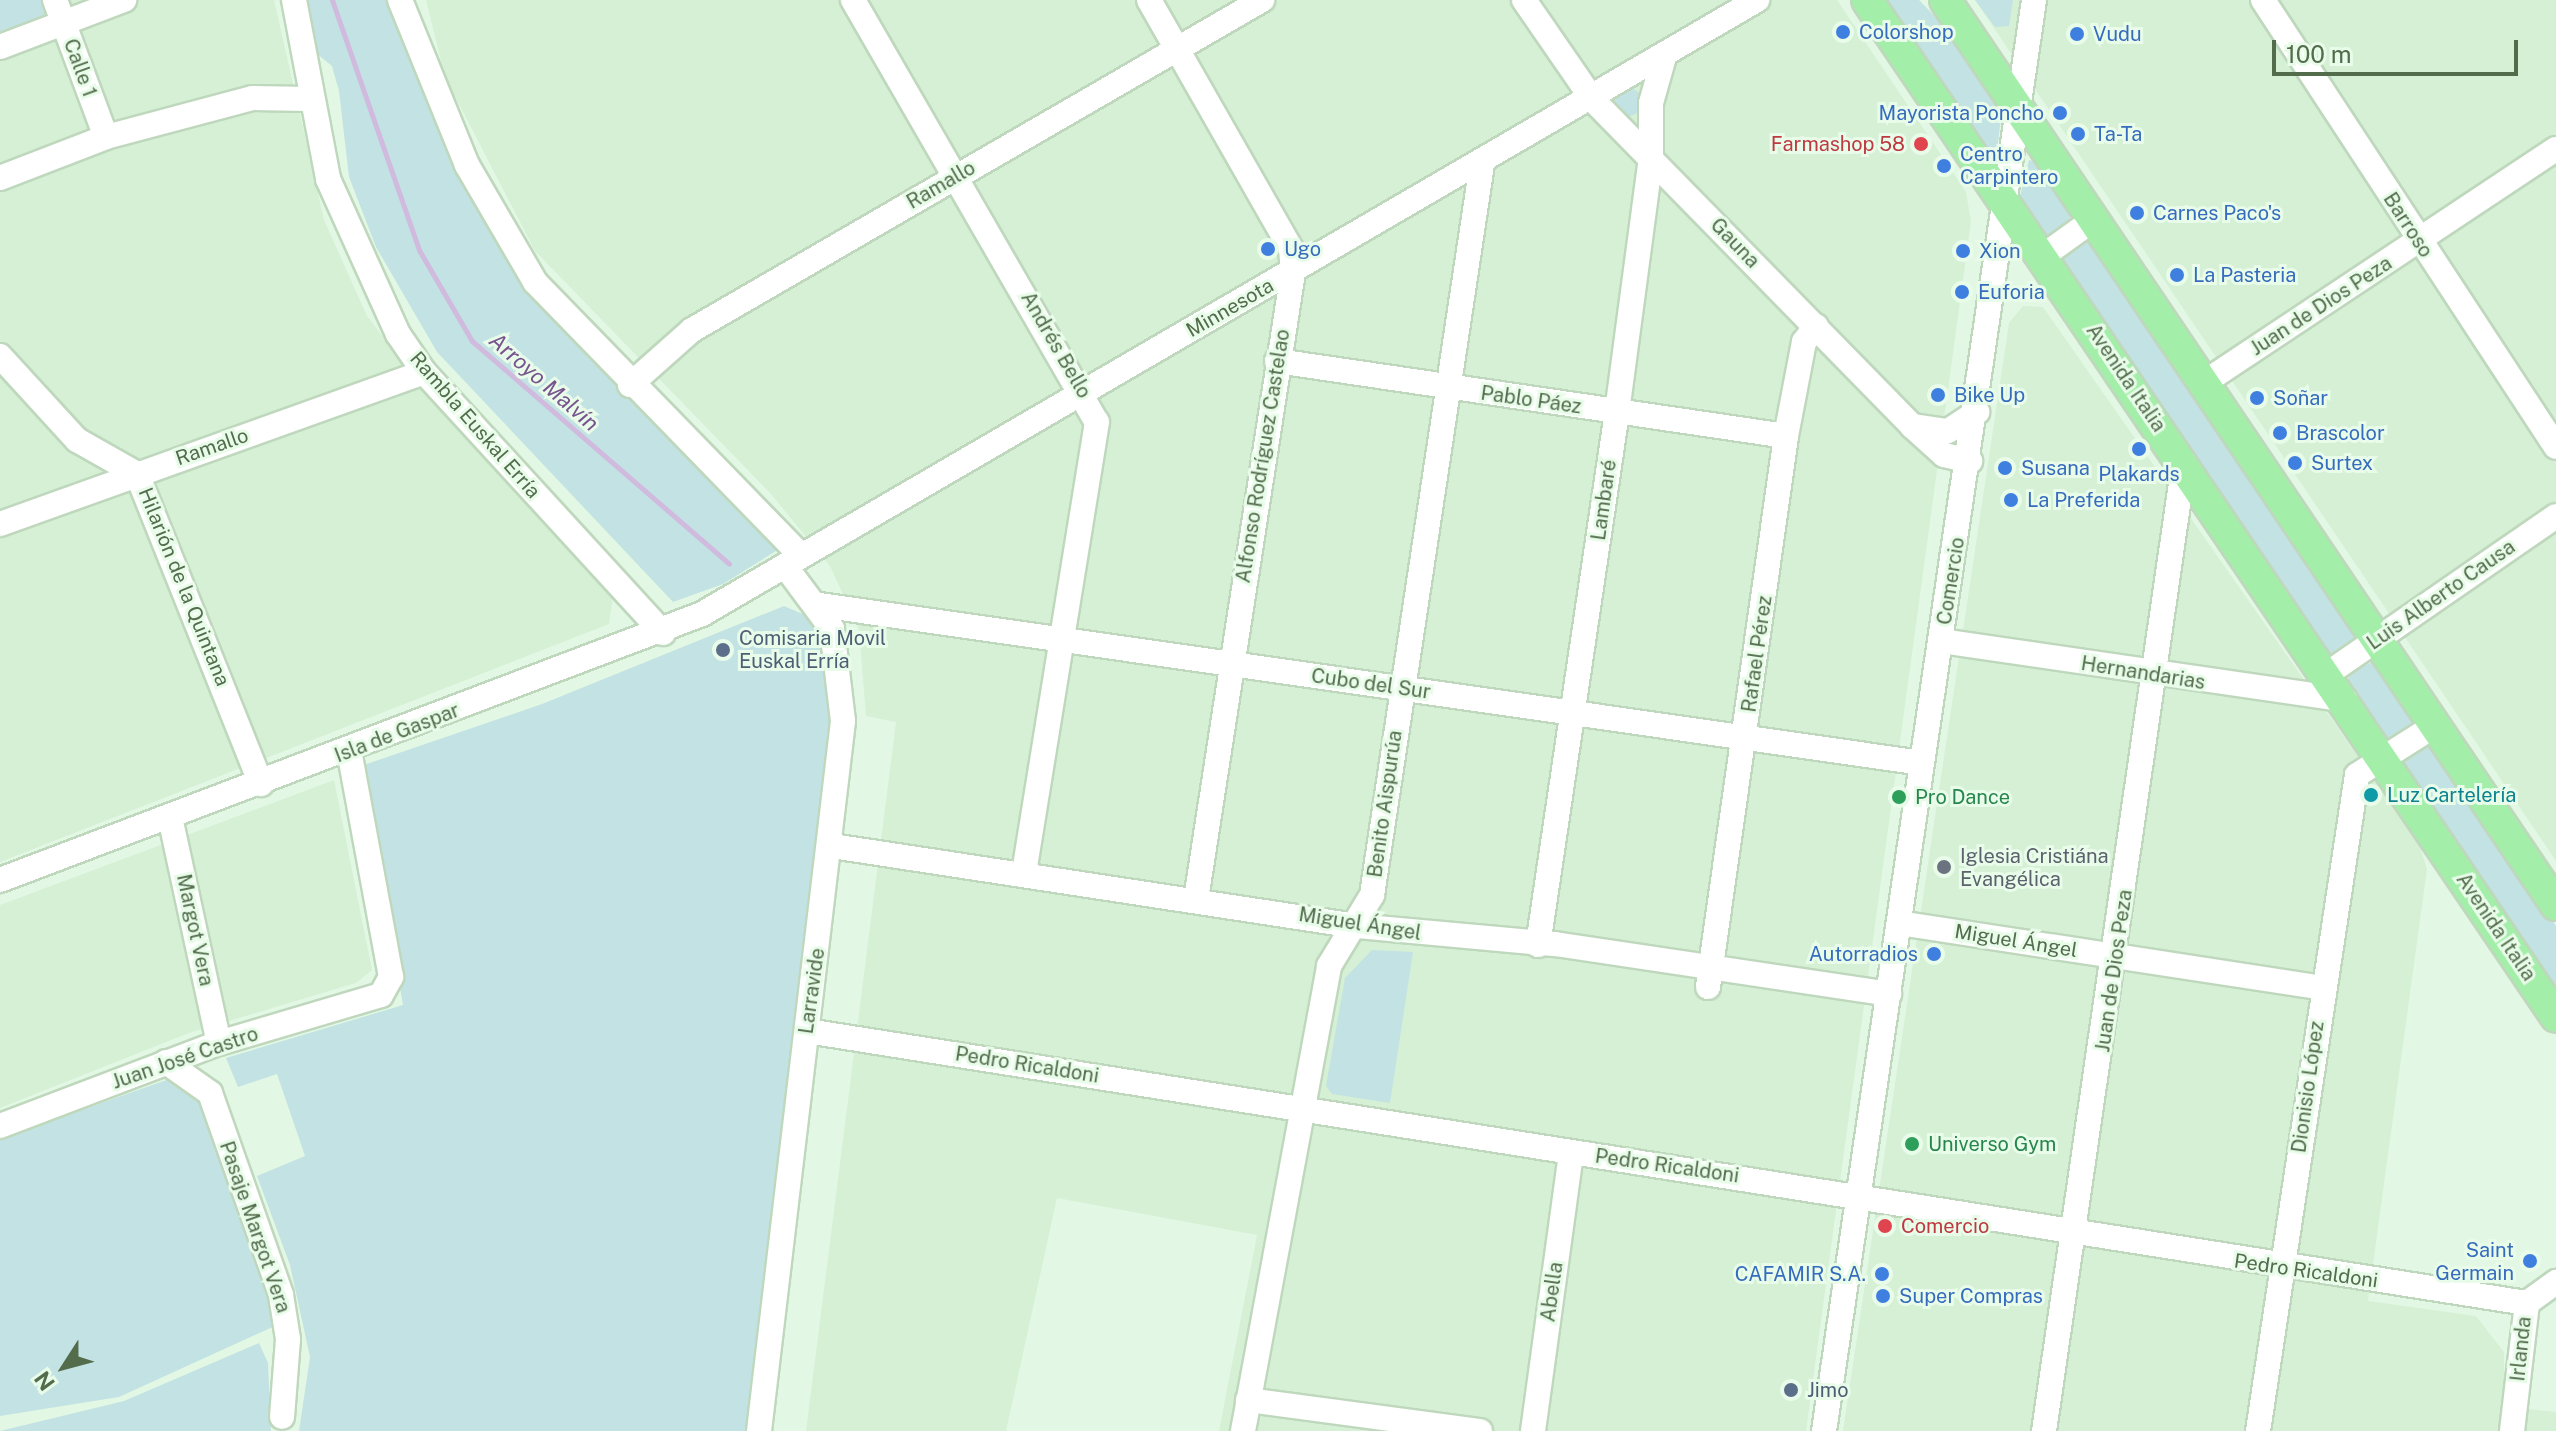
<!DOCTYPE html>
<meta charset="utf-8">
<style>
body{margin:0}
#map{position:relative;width:2556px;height:1431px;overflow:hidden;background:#e2f8e4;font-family:"Public Sans",sans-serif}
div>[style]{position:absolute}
.residential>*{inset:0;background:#d5f0d5}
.green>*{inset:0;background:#c3e2e3}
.round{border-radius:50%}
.stream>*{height:5px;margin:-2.5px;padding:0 2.5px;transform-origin:2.5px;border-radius:2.5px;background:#d0bade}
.roads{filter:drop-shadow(2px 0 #bfd8bd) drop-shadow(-2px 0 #bfd8bd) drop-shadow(0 2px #bfd8bd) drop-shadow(0 -2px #bfd8bd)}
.minor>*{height:24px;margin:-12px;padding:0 12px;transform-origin:12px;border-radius:12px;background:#fff}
.major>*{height:30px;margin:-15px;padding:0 15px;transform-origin:15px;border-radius:15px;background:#a3eea9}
.dots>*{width:22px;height:22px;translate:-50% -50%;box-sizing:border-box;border:4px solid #e8fce9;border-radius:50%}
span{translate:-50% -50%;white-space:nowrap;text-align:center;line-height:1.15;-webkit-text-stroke:6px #e8fce9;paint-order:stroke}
.shop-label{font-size:20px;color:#366cbe}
.left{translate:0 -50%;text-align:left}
.right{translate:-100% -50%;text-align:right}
.street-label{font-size:20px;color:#536c4c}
.health-label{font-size:20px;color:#be3a42}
.service-label{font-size:20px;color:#4e5e75}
.culture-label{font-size:20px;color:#0d838f}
.leisure-label{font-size:20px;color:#27864d}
.worship-label{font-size:20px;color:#5b616d}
.water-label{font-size:22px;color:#78548f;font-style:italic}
.north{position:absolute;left:24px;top:1327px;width:80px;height:80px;-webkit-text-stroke:6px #e8fce9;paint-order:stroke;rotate:234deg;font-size:22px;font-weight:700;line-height:32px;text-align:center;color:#536c4c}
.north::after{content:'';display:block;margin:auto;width:28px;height:36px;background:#536c4c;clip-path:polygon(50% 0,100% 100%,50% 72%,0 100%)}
.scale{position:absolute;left:2272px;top:40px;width:246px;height:36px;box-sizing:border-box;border:4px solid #536c4c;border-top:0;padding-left:10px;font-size:24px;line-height:28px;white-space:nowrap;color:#536c4c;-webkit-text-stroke:6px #e8fce9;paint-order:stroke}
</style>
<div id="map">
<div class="residential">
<i style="clip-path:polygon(0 0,274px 0,324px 220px,367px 316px,438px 408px,613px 596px,609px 624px,0 862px)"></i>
<i style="clip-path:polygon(426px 0,1837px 0,1966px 192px,1971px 221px,1806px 1431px,1219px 1431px,1257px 1235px,1057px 1198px,1006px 1431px,806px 1431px,896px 722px,866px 716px,859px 629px,830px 566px,771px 494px,535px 251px,445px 77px)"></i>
<i style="clip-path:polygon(1975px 0,2556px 0,2556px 861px)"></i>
<i style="clip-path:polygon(2023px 306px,2043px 307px,2419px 844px,2427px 869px,2368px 1301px,2476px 1316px,2504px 1352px,2504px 1406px,2556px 1412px,2556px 1431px,1843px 1431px,2009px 323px)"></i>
<i style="clip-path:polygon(334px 780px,372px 970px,356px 983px,189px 1033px,0 1108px,0 905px)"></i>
</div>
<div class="green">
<i style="clip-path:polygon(0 0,45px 0,46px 15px,0 36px)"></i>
<i style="clip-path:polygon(305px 0,389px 0,456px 162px,539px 301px,779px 549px,723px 584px,673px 602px,437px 352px,376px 247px,349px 177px,339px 91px,332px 66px,311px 49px)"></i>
<i style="clip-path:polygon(1881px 0,1919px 0,1951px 33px,2002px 110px,1997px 150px,1985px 151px)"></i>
<i style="clip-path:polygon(1975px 0,2013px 0,2009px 26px,1995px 27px)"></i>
<i class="round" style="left:1614px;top:88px;width:28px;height:28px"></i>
<i style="clip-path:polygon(2029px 160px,2038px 162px,2072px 209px,2068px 225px,2046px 240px,2019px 200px)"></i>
<i style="clip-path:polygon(2091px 239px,2357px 633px,2359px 643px,2332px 658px,2326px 652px,2059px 262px)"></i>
<i style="clip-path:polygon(784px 606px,819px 621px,832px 715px,748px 1431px,299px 1431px,310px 1357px,290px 1265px,257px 1176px,305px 1156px,277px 1074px,238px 1087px,226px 1058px,403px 1005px,361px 766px,542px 704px)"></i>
<i style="clip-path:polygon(2375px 661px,2416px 723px,2388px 741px,2348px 682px,2350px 672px)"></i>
<i style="clip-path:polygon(2428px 741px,2556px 926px,2556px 990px,2402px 762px)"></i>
<i style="clip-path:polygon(1372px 950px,1413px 952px,1390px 1103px,1332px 1094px,1326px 1086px,1345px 978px)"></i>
<i style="clip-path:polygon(172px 1078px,206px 1103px,279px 1324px,119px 1397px,0 1416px,0 1139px)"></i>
<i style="clip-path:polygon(259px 1343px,268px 1363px,271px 1431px,0 1431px,124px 1401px)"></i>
</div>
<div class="stream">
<i style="left:332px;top:0;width:265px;rotate:70.8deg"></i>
<i style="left:419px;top:250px;width:105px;rotate:59.8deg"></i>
<i style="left:472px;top:341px;width:340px;rotate:40.9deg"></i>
</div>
<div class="roads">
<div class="minor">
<i style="left:55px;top:0;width:146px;rotate:69.6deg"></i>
<i style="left:294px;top:0;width:182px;rotate:79.2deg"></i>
<i style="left:328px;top:179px;width:170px;rotate:65.7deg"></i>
<i style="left:398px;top:334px;width:46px;rotate:55.6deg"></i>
<i style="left:424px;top:372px;width:354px;rotate:47.5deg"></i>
<i style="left:400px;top:0;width:178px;rotate:67.9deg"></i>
<i style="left:467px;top:165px;width:135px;rotate:59.8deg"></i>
<i style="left:535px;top:282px;width:382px;rotate:45.8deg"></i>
<i style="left:853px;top:0;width:487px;rotate:60deg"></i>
<i style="left:1097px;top:422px;width:457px;rotate:99.2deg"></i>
<i style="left:1149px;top:0;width:287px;rotate:60.3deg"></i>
<i style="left:1291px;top:249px;width:23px;rotate:85deg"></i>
<i style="left:1293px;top:272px;width:634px;rotate:98.79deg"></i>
<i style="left:1524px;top:0;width:121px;rotate:55.4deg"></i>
<i style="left:1593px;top:100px;width:456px;rotate:45.6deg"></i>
<i style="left:1912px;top:426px;width:43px;rotate:42.2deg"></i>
<i style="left:1944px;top:455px;width:27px;rotate:13deg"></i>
<i style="left:2263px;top:0;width:534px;rotate:56.76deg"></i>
<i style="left:0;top:47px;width:133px;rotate:-20.8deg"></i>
<i style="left:0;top:178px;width:114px;rotate:-21.1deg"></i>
<i style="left:106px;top:137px;width:152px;rotate:-14.9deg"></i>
<i style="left:253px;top:98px;width:55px;rotate:1deg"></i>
<i style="left:2043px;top:256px;width:62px;rotate:-35.8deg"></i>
<i style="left:0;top:356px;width:114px;rotate:47.5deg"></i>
<i style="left:77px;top:440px;width:69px;rotate:29.5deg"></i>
<i style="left:137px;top:474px;width:334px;rotate:68.2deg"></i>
<i style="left:1277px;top:361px;width:514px;rotate:8.38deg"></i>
<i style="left:2205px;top:382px;width:421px;rotate:-33.6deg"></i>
<i style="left:630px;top:385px;width:83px;rotate:-41.6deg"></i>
<i style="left:692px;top:330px;width:659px;rotate:-30.07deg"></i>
<i style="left:1912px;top:426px;width:36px;rotate:8deg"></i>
<i style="left:1948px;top:431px;width:35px;rotate:-33deg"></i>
<i style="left:0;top:524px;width:450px;rotate:-19.7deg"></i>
<i style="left:820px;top:605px;width:1113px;rotate:8.16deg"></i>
<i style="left:1942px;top:641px;width:407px;rotate:8.3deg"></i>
<i style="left:2327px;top:674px;width:278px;rotate:-34.6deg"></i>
<i style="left:170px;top:817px;width:231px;rotate:77.8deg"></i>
<i style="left:832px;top:846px;width:530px;rotate:8.68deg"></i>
<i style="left:1356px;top:926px;width:200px;rotate:5.2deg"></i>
<i style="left:1555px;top:944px;width:338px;rotate:8.5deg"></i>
<i style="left:0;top:880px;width:751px;rotate:-20.75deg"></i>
<i style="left:702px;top:614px;width:1221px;rotate:-30.2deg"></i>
<i style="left:1899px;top:923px;width:428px;rotate:8.7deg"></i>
<i style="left:1538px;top:945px;width:539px;rotate:-81.57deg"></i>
<i style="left:1617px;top:412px;width:258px;rotate:-82.4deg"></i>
<i style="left:1651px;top:156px;width:53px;rotate:-90deg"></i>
<i style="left:1651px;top:103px;width:48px;rotate:-74.2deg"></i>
<i style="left:1708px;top:987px;width:556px;rotate:-81.94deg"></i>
<i style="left:1786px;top:436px;width:96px;rotate:-79.2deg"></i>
<i style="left:1804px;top:342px;width:20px;rotate:-53deg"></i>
<i style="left:807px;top:1031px;width:1741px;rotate:8.99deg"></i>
<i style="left:166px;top:1062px;width:54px;rotate:35.2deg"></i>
<i style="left:210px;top:1093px;width:214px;rotate:70.6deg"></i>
<i style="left:281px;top:1295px;width:45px;rotate:81deg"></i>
<i style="left:288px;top:1339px;width:78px;rotate:94.4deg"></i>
<i style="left:0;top:1126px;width:234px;rotate:-20.8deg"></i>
<i style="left:219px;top:1043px;width:169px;rotate:-16.5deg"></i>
<i style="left:381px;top:995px;width:21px;rotate:-61deg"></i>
<i style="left:391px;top:977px;width:230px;rotate:-100.5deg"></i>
<i style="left:1248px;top:1400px;width:234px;rotate:7.6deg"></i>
<i style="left:759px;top:1431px;width:715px;rotate:-83.25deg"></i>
<i style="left:843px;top:721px;width:93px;rotate:-96.8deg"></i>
<i style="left:832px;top:629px;width:79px;rotate:-126.7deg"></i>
<i style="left:1243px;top:1431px;width:473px;rotate:-79.5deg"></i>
<i style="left:1329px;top:966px;width:83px;rotate:-58.8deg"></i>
<i style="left:1372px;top:895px;width:739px;rotate:-81.44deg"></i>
<i style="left:1533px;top:1431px;width:281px;rotate:-82.2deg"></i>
<i style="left:1824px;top:1431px;width:1446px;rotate:-81.65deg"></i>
<i style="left:2044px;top:1431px;width:978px;rotate:-81.77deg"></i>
<i style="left:2258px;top:1431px;width:663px;rotate:-81.42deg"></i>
<i style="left:2357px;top:775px;width:91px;rotate:-32.5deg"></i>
<i style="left:2512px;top:1431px;width:129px;rotate:-83.3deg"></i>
<i style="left:2527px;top:1303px;width:36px;rotate:-36deg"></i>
</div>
<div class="major">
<i style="left:1867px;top:0;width:1228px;rotate:55.88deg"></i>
<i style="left:1945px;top:0;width:1092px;rotate:55.98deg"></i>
</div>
</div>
<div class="dots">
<i style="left:1843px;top:32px;background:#3f7fe0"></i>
<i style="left:2077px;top:34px;background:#3f7fe0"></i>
<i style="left:2060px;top:113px;background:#3f7fe0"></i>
<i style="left:2078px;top:134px;background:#3f7fe0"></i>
<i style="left:1921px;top:144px;background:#e0444e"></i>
<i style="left:1944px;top:166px;background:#3f7fe0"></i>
<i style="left:2137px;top:213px;background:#3f7fe0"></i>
<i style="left:1268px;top:249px;background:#3f7fe0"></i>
<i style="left:1963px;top:251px;background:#3f7fe0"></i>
<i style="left:2177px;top:275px;background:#3f7fe0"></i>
<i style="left:1962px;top:292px;background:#3f7fe0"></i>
<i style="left:1938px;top:395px;background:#3f7fe0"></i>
<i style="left:2257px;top:398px;background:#3f7fe0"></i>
<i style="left:2280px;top:433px;background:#3f7fe0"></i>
<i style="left:2139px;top:449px;background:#3f7fe0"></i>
<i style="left:2295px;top:463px;background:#3f7fe0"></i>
<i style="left:2005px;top:468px;background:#3f7fe0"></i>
<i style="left:2011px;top:500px;background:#3f7fe0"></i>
<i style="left:723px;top:650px;background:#5c6f8a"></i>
<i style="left:2371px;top:795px;background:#0f9aa8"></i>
<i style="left:1899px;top:797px;background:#2e9e5b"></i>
<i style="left:1944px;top:867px;background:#6b7280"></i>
<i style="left:1934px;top:954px;background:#3f7fe0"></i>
<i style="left:1912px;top:1144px;background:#2e9e5b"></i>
<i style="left:1885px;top:1226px;background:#e0444e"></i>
<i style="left:2530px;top:1261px;background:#3f7fe0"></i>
<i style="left:1882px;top:1274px;background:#3f7fe0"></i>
<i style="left:1883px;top:1296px;background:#3f7fe0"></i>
<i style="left:1791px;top:1390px;background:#5c6f8a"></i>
</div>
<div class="shop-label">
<span class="left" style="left:1859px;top:32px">Colorshop</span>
<span class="left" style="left:2093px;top:34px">Vudu</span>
<span class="right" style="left:2044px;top:113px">Mayorista Poncho</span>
<span class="left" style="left:2094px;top:134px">Ta-Ta</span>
<span class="left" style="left:1960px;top:166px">Centro<br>Carpintero</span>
<span class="left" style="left:2153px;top:213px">Carnes Paco's</span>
<span class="left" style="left:1284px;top:249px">Ugo</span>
<span class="left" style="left:1979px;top:251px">Xion</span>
<span class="left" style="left:2193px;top:275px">La Pasteria</span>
<span class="left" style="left:1978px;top:292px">Euforia</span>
<span class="left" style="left:1954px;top:395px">Bike Up</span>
<span class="left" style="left:2273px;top:398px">Soñar</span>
<span class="left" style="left:2296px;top:433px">Brascolor</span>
<span class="left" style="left:2311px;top:463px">Surtex</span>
<span class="left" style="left:2021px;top:468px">Susana</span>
<span style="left:2139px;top:474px">Plakards</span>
<span class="left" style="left:2027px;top:500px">La Preferida</span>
<span class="right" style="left:1918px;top:954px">Autorradios</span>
<span class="right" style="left:2514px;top:1262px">Saint<br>Germain</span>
<span class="right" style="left:1866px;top:1274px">CAFAMIR S.A.</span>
<span class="left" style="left:1899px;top:1296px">Super Compras</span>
</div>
<div class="street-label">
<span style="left:80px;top:68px;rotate:70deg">Calle 1</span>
<span style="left:941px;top:185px;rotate:-30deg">Ramallo</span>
<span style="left:2408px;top:225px;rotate:57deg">Barroso</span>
<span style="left:1735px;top:243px;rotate:46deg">Gauna</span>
<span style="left:2321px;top:306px;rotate:-33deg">Juan de Dios Peza</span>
<span style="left:1230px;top:308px;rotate:-30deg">Minnesota</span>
<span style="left:1056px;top:345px;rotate:60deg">Andrés Bello</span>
<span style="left:2126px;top:378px;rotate:56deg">Avenida Italia</span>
<span style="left:1531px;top:400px;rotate:8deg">Pablo Páez</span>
<span style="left:475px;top:425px;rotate:49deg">Rambla Euskal Erría</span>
<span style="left:212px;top:447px;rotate:-19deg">Ramallo</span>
<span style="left:1263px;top:456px;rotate:-81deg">Alfonso Rodríguez Castelao</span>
<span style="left:1604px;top:500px;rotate:-82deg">Lambaré</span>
<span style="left:1951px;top:581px;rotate:-81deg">Comercio</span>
<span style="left:184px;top:587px;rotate:68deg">Hilarión de la Quintana</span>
<span style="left:2441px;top:595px;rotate:-35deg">Luis Alberto Causa</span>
<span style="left:1757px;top:654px;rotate:-82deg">Rafael Pérez</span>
<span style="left:2143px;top:673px;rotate:9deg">Hernandarias</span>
<span style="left:1371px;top:684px;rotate:8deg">Cubo del Sur</span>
<span style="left:397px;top:733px;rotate:-21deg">Isla de Gaspar</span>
<span style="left:1385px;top:804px;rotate:-82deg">Benito Aispurúa</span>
<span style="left:1360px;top:924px;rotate:9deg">Miguel Ángel</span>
<span style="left:2496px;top:927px;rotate:56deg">Avenida Italia</span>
<span style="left:195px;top:930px;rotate:78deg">Margot Vera</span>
<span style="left:2016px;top:941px;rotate:9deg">Miguel Ángel</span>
<span style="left:2114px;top:971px;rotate:-82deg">Juan de Dios Peza</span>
<span style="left:812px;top:991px;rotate:-82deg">Larravide</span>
<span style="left:185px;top:1058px;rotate:-19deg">Juan José Castro</span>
<span style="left:1027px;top:1065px;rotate:9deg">Pedro Ricaldoni</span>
<span style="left:2308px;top:1087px;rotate:-82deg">Dionisio López</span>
<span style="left:1667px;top:1166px;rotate:8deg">Pedro Ricaldoni</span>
<span style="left:255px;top:1227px;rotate:71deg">Pasaje Margot Vera</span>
<span style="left:2306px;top:1271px;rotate:8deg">Pedro Ricaldoni</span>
<span style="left:1552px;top:1292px;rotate:-82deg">Abella</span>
<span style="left:2521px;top:1349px;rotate:-84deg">Irlanda</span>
</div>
<div class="health-label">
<span class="right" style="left:1905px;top:144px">Farmashop 58</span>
<span class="left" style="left:1901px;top:1226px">Comercio</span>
</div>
<div class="service-label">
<span class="left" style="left:739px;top:650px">Comisaria Movil<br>Euskal Erría</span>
<span class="left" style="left:1807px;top:1390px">Jimo</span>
</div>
<div class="culture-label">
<span class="left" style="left:2387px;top:795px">Luz Cartelería</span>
</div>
<div class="leisure-label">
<span class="left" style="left:1915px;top:797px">Pro Dance</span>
<span class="left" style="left:1928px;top:1144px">Universo Gym</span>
</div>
<div class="worship-label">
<span class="left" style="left:1960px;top:868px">Iglesia Cristiána<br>Evangélica</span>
</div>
<div class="water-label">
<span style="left:544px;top:382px;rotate:41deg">Arroyo Malvín</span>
</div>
<div class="north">N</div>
<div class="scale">100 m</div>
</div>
